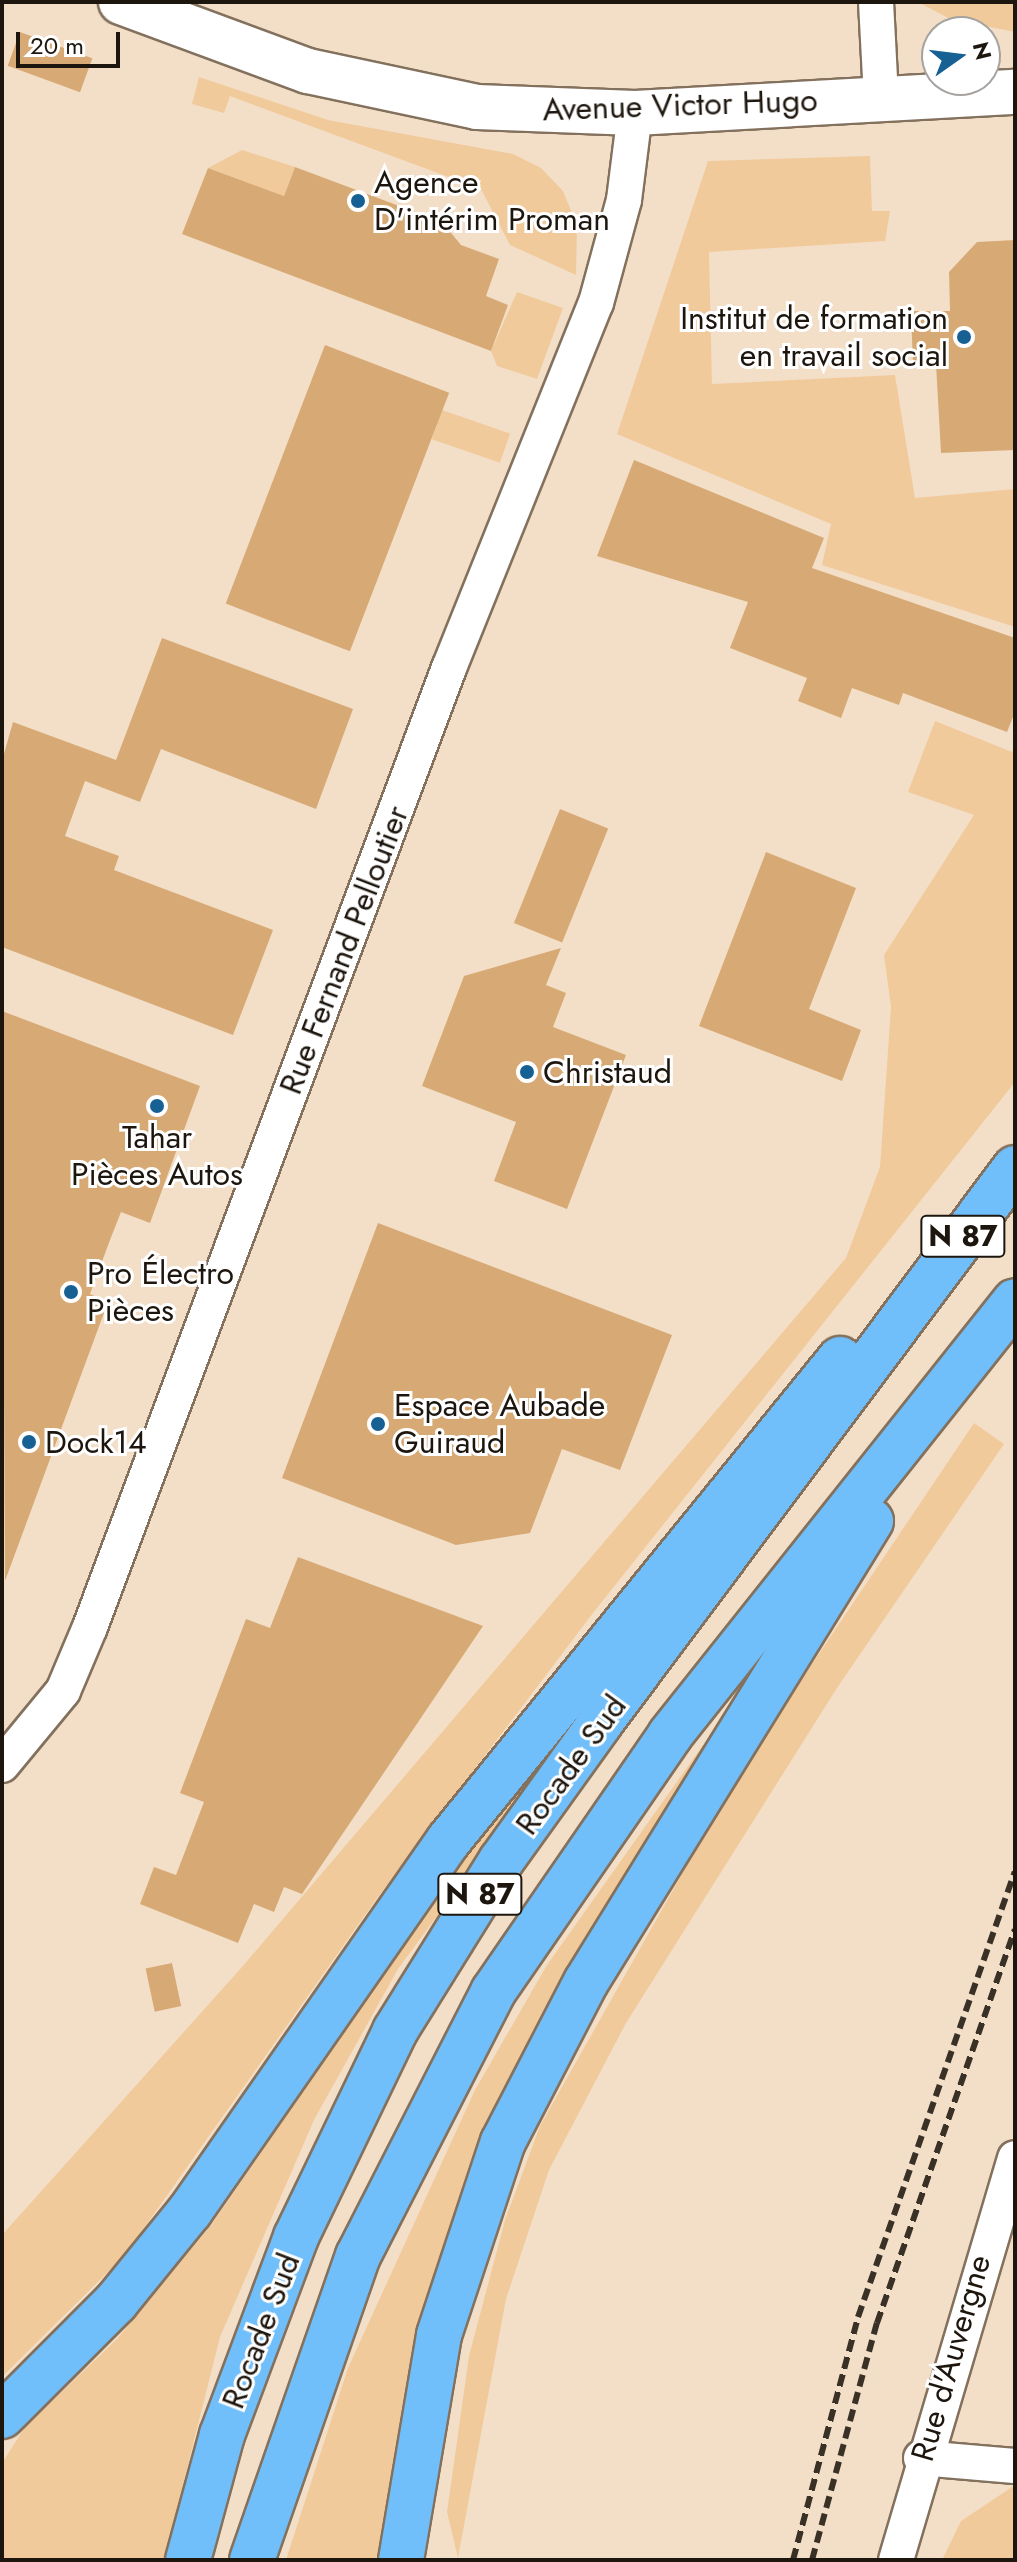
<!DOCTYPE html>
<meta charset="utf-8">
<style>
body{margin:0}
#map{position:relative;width:1017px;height:2562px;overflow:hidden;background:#f3dfc8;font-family:Jost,sans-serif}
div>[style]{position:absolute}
.green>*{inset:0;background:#f1ca9c;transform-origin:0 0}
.building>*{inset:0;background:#d7aa75;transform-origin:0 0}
.roads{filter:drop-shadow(2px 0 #83715d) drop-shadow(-2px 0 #83715d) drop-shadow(0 2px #83715d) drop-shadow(0 -2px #83715d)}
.minor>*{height:34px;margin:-17px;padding:0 17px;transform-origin:17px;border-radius:17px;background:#fff}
.tertiary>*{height:44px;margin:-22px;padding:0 22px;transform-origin:22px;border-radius:22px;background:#fff}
.trunk>*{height:44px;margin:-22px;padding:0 22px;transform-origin:22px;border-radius:22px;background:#70befa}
.rail>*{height:6px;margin-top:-3px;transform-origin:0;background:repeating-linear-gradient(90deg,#393026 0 12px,transparent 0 18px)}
.dots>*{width:22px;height:22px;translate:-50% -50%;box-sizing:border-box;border:4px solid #fff;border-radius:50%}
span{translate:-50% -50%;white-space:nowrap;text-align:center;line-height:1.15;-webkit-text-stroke:6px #fff;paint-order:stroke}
.shield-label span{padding:2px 6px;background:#fff;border:2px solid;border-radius:6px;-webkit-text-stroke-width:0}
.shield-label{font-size:30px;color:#1d160e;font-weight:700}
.street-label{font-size:32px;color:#1d160e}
.poi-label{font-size:32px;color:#1d160e}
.left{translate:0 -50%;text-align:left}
.right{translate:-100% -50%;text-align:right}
.frame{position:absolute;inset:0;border:4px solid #1d160e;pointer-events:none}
.north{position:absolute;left:921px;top:16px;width:80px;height:80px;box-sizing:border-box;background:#fff;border:2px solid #a5a29f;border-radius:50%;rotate:76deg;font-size:22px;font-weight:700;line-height:32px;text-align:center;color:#1d160e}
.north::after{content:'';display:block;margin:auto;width:28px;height:36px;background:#166094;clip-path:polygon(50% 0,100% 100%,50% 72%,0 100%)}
.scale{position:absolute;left:16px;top:32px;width:104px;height:36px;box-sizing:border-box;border:4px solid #1d160e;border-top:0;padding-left:10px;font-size:24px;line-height:28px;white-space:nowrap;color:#1d160e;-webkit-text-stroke:6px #fff;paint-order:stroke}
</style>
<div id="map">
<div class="green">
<i style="clip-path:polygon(918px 2px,1015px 2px,1015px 32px,950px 19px)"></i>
<i style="clip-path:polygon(199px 77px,328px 120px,513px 154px,541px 168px,563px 191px,577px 225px,576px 275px,510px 245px,481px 189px,230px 96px,224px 113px,192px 104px)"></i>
<i style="clip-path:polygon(242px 150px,295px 167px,284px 196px,208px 168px)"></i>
<i style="clip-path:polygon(870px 156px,872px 211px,890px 211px,885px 241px,709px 252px,712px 384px,895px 375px,915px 498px,1015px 489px,1015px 627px,822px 565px,831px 524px,617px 434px,708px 161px)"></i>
<i style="clip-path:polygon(517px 292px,563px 308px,537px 379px,497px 366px,491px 351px)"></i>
<i style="left:442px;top:410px;width:72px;height:31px;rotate:19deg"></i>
<i style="clip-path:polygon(935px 721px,1012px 752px,1015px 745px,1015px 1082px,593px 1613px,377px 1898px,125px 2255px,2px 2377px,2px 2235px,242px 1967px,846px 1258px,880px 1167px,891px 1007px,884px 955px,974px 815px,908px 792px)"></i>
<i style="clip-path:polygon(974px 1423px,1004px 1444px,837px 1688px,626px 2023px,549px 2170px,506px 2299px,458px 2558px,447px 2512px,469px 2356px,505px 2220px,540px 2126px,739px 1773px)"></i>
<i style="clip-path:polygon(559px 1721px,572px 1733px,398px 1969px,314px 2120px,220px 2337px,164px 2560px,2px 2560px,2px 2463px,25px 2427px,117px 2339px,212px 2224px)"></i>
<i style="clip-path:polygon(703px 1745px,711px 1751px,614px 1908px,404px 2413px,380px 2560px,286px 2560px,348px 2368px,475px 2090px,547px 1965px)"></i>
<i style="clip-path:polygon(1015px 2485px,1015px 2560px,942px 2560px,961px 2521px)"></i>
</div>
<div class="building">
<i style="left:20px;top:32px;width:77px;height:36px;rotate:20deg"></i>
<i style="clip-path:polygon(295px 167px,442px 222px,461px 245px,499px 259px,486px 296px,508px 305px,491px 351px,182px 234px,208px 168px,284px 196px)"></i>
<i style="clip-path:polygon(1015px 240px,1015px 450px,941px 453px,936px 364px,913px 366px,911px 311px,950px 311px,949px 272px,977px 242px)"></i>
<i style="left:325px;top:345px;width:133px;height:277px;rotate:21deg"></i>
<i style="clip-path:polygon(634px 460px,824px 538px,812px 568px,1015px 638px,1015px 712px,1007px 732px,903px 693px,899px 705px,852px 688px,841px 718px,798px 701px,807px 678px,730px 648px,748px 602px,597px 556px)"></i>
<i style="clip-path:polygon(162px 638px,353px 709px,316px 809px,161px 749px,140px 802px,85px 781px,65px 836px,119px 856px,114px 870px,273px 930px,233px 1035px,2px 947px,2px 761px,13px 722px,116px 760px)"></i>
<i style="left:560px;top:809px;width:52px;height:123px;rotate:22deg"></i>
<i style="clip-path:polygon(766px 852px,856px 888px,809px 1009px,861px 1030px,842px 1081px,699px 1026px)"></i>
<i style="clip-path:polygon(561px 948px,546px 985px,566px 993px,553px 1027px,626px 1055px,567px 1209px,494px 1181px,516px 1122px,422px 1086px,464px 976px)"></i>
<i style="clip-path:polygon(2px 1011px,200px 1086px,150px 1223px,121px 1212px,110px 1240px,90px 1294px,108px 1302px,5px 1581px)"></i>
<i style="clip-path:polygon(378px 1223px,672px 1335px,620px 1470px,562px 1449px,530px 1533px,456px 1545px,282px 1478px)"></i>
<i style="clip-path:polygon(298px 1557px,483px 1626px,302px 1894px,284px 1887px,274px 1912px,254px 1904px,238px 1943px,140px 1904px,154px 1867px,176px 1875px,204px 1802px,180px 1793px,246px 1619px,270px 1628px)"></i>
<i style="left:172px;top:1963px;width:44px;height:27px;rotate:78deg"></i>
</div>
<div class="roads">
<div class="minor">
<i style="left:876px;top:2px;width:94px;rotate:87deg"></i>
<i style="left:2px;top:1765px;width:96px;rotate:-50.5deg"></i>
<i style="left:63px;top:1691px;width:69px;rotate:-67.1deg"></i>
<i style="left:90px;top:1627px;width:1024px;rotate:-69.48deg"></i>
<i style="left:449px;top:668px;width:393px;rotate:-68.1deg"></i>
<i style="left:596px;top:303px;width:107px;rotate:-74.8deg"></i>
<i style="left:624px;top:200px;width:88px;rotate:-82.8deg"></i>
<i style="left:921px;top:2458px;width:94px;rotate:4.9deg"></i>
<i style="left:896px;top:2560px;width:419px;rotate:-73.5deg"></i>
</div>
<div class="tertiary">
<i style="left:121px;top:2px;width:199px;rotate:20.3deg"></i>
<i style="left:308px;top:71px;width:173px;rotate:12deg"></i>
<i style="left:477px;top:107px;width:158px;rotate:2.2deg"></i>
<i style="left:635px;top:113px;width:381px;rotate:-3.2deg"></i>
</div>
<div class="trunk">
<i style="left:2px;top:2416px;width:161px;rotate:-45deg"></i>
<i style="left:116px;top:2302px;width:117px;rotate:-50.9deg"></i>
<i style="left:190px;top:2211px;width:452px;rotate:-55.1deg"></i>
<i style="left:449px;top:1840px;width:620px;rotate:-50.89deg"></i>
<i style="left:188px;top:2560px;width:130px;rotate:-74.8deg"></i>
<i style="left:222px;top:2435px;width:211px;rotate:-69.5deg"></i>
<i style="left:296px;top:2237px;width:229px;rotate:-64.3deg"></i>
<i style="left:395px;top:2031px;width:200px;rotate:-58.1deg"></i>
<i style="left:501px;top:1861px;width:170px;rotate:-54.3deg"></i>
<i style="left:600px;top:1723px;width:693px;rotate:-53.21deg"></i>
<i style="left:252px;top:2560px;width:322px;rotate:-70.8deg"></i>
<i style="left:358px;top:2256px;width:297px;rotate:-62.9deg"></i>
<i style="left:493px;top:1992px;width:312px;rotate:-55.4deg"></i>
<i style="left:670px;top:1735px;width:554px;rotate:-51.52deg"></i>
<i style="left:401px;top:2560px;width:228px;rotate:-80.4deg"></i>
<i style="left:439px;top:2335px;width:203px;rotate:-71.7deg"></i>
<i style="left:503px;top:2142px;width:180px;rotate:-62.6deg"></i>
<i style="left:586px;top:1982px;width:542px;rotate:-58.27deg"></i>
</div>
</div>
<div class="rail">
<i style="left:793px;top:2560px;width:252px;rotate:-75deg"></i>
<i style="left:858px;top:2317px;width:472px;rotate:-70.6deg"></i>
<i style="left:812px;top:2560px;width:246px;rotate:-74.7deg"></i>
<i style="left:877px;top:2323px;width:417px;rotate:-70.7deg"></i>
</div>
<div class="dots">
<i style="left:358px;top:201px;background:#166094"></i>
<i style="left:964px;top:337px;background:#166094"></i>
<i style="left:527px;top:1072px;background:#166094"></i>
<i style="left:157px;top:1106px;background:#166094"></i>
<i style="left:71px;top:1292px;background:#166094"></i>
<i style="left:378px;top:1424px;background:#166094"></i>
<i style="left:29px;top:1442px;background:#166094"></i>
</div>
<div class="shield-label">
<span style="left:963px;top:1236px">N 87</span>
<span style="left:480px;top:1894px">N 87</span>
</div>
<div class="street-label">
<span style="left:680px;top:105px;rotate:-2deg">Avenue Victor Hugo</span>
<span style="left:344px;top:950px;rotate:-69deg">Rue Fernand Pelloutier</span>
<span style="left:571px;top:1765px;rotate:-54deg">Rocade Sud</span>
<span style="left:261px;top:2331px;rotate:-69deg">Rocade Sud</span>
<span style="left:951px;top:2358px;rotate:-74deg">Rue d'Auvergne</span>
</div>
<div class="poi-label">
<span class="left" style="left:374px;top:201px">Agence<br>D'intérim Proman</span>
<span class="right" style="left:948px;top:337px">Institut de formation<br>en travail social</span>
<span class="left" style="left:543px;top:1072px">Christaud</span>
<span style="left:157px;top:1156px">Tahar<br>Pièces Autos</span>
<span class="left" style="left:87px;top:1292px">Pro Électro<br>Pièces</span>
<span class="left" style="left:394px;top:1424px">Espace Aubade<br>Guiraud</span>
<span class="left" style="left:45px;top:1442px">Dock14</span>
</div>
<div class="frame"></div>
<div class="north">N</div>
<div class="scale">20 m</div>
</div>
